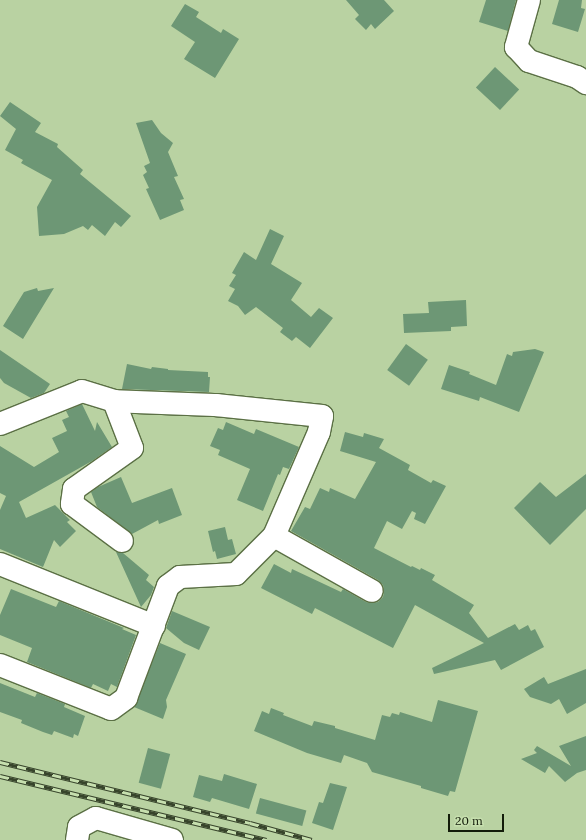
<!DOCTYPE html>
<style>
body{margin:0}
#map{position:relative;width:586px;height:840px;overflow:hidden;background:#b9d2a2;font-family:Lora,serif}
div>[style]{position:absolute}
.building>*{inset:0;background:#6d9775;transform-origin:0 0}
.roads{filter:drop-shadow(1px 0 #5b7045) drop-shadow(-1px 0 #5b7045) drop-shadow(0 1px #5b7045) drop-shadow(0 -1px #5b7045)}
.minor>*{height:22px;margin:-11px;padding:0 11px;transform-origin:11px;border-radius:11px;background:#fff}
.rail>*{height:4.5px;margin-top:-2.25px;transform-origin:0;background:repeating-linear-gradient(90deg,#c6dfae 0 9px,#37442b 0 18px);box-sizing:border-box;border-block:1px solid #37442b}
span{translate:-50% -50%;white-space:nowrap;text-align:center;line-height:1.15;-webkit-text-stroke:3px #c6dfae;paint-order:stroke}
.scale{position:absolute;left:448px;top:814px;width:56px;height:18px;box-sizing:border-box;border:2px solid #131c0a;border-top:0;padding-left:5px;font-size:12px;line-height:14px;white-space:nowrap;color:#131c0a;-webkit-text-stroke:3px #c6dfae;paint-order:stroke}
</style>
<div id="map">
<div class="building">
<i style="clip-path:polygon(346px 0,384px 0,394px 11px,375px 29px,371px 24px,366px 30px,355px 19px,359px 15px)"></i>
<i style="clip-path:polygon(486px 0,516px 0,508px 31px,479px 22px)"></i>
<i style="clip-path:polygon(559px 0,582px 0,581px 8px,585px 9px,578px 32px,552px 24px)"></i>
<i style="clip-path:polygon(185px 4px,199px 12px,196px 17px,221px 33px,223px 29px,239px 39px,215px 78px,184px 59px,195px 42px,171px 26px)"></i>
<i style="left:495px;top:67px;width:33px;height:28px;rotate:43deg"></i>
<i style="clip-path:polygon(10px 102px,41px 123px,35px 132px,58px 144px,57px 147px,83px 170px,80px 174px,131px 216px,121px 227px,115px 222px,105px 236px,92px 225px,88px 230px,83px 226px,64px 234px,39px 236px,37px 207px,52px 180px,21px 163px,23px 160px,5px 150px,16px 129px,0 116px)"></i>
<i style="clip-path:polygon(152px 120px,161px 133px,173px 143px,168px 152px,178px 176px,174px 177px,184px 199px,180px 200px,184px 210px,160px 220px,146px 189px,149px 188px,143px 175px,147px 172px,144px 166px,150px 163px,136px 123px)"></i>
<i style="clip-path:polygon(270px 229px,284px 236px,271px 264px,302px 283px,291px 300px,311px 317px,319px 308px,333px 318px,310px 348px,296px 337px,292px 341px,280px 332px,283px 328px,256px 307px,245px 315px,238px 306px,228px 301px,235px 289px,229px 286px,236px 275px,232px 273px,244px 252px,256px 260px)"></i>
<i style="clip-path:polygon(37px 288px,38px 291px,54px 288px,23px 339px,3px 326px,24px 292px)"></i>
<i style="clip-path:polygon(466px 300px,467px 326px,451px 327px,451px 331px,404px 333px,403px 314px,429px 313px,428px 302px)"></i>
<i style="left:406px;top:344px;width:27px;height:32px;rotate:36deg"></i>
<i style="clip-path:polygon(535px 349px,544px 352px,519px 412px,480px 397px,479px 401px,441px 389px,449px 365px,470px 372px,469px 374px,496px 385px,507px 354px,512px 356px,513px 352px)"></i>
<i style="clip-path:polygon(0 350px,50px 384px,44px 393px,31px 398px,4px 383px,0 378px)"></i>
<i style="clip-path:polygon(127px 364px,151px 369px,152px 367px,168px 369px,168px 370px,208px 372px,208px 377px,210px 377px,209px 392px,122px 389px)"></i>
<i style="clip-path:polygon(82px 404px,95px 431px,97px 422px,112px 447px,92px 461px,19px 502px,26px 518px,55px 505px,70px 520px,67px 522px,76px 531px,60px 547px,54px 540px,43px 567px,0 549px,0 510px,6px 496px,0 493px,0 446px,34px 467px,59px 452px,52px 438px,67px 431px,62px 420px,69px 417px,66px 411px)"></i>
<i style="clip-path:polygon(226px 422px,254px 434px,256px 429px,299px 447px,289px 469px,283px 467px,280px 475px,278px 474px,263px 511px,237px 500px,250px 469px,218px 455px,220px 450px,210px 446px,218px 428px,223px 430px)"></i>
<i style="clip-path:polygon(345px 432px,363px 437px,364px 433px,384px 439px,379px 448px,410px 465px,408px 470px,431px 483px,433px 480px,446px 486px,425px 524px,414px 519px,416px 513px,412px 511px,402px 529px,387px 521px,374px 548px,411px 567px,412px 566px,420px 570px,421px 568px,435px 575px,432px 580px,474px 605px,469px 613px,488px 638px,515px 624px,519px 630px,528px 625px,531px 631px,535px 629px,544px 647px,501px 670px,495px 660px,434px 674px,432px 668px,484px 643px,415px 605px,393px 648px,315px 608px,312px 614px,261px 588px,274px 564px,291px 573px,292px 569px,341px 592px,343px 589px,366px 602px,372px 603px,378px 602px,383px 597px,384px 591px,383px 585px,378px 580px,291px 531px,305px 507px,310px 509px,320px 488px,329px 492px,330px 488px,355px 499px,376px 462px,340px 451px)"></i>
<i style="clip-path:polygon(586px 474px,586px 509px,550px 545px,514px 508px,540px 482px,556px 497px)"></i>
<i style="clip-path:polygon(121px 477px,132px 503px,172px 488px,182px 515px,159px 524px,158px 520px,132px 534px,97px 507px,91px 492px,98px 487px)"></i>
<i style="clip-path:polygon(225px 527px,228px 540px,232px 539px,236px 554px,217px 559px,215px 551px,213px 552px,208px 531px)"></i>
<i style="clip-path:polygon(116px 552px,123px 553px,149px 575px,146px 580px,154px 587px,151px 595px,141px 607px)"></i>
<i style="clip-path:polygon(11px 589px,56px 607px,59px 601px,124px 628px,122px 629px,136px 635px,117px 687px,111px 684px,108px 691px,93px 684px,91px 688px,27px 662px,32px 648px,0 635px,0 615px)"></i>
<i style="clip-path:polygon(172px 611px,210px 627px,199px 650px,184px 643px,166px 628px)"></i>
<i style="clip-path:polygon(160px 643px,186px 654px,166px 700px,167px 707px,163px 719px,134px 707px)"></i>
<i style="clip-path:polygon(586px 669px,586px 703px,567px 714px,559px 699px,551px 704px,530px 697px,524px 689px,544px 677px,548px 684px)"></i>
<i style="clip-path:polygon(0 683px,35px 697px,37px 693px,65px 704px,64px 707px,85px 716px,78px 736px,74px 734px,73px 738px,54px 731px,52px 735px,43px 732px,21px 723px,22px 720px,0 712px)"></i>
<i style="clip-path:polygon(438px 700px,478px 711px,455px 792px,450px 791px,448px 796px,421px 788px,421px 786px,372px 772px,367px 763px,344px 755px,341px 763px,307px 753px,254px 731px,262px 711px,269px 714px,271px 708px,284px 713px,283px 715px,312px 726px,314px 721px,335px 726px,335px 728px,375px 740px,382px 715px,390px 717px,392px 713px,399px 715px,400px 712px,432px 722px)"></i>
<i style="clip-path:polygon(586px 736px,586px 770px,577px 773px,565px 782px,549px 766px,545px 773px,521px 759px,537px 753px,534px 750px,537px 746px,571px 766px,559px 746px)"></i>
<i style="left:148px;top:748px;width:23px;height:36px;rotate:15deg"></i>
<i style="clip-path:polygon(224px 774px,257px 784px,249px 809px,212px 798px,210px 802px,193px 797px,199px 775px,222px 781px)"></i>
<i style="clip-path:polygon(330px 783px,347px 787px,333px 830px,312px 823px,319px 802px,323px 803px)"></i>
<i style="left:260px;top:798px;width:48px;height:16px;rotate:15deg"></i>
</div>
<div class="roads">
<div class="minor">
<i style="left:529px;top:0;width:49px;rotate:105.5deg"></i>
<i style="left:516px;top:47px;width:19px;rotate:47deg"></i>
<i style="left:529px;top:61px;width:51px;rotate:18.4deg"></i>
<i style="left:577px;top:77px;width:11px;rotate:34deg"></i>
<i style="left:0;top:424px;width:88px;rotate:-21.9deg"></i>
<i style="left:82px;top:391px;width:34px;rotate:17deg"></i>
<i style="left:114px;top:401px;width:50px;rotate:69deg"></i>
<i style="left:132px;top:448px;width:71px;rotate:144.7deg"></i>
<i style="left:74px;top:489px;width:15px;rotate:98deg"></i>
<i style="left:72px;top:504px;width:62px;rotate:36.5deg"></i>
<i style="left:274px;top:536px;width:112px;rotate:29.3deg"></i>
<i style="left:0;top:564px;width:166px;rotate:21.9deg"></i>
<i style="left:0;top:665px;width:119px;rotate:21.6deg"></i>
<i style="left:111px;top:709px;width:19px;rotate:-36deg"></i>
<i style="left:126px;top:698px;width:120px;rotate:-69.4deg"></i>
<i style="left:168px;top:586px;width:15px;rotate:-37deg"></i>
<i style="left:180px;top:577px;width:56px;rotate:-3.1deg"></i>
<i style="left:236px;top:574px;width:54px;rotate:-45deg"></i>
<i style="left:274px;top:536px;width:113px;rotate:-66.6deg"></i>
<i style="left:319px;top:432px;width:16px;rotate:-79deg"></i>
<i style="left:322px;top:416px;width:107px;rotate:-174.1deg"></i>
<i style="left:216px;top:405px;width:102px;rotate:-177.8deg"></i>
<i style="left:77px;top:840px;width:13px;rotate:-81deg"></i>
<i style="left:79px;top:827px;width:19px;rotate:-28deg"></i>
<i style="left:96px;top:818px;width:79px;rotate:16.1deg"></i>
</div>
</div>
<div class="rail">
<i style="left:0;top:762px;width:257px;rotate:13.7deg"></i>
<i style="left:250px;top:823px;width:64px;rotate:15.3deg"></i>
<i style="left:0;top:776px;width:274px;rotate:13.5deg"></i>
</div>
<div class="scale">20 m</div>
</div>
